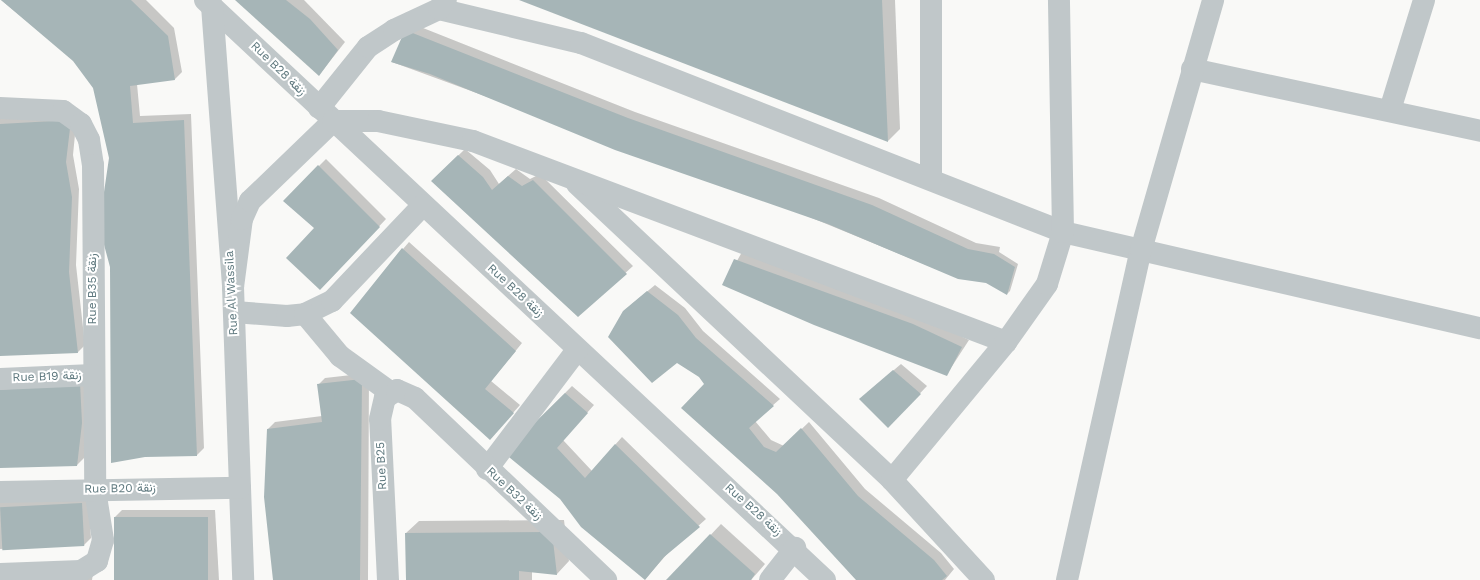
<!DOCTYPE html>
<meta charset="utf-8">
<style>
body{margin:0}
#map{position:relative;width:1480px;height:580px;overflow:hidden;background:#f9f9f7;font-family:"Work Sans",Vazirmatn,sans-serif}
div>[style]{position:absolute}
.shadow>*{inset:0;background:#0003}
.building>*{inset:0;background:#a6b5b7;transform-origin:0 0}
.minor>*{height:22px;margin:-11px;padding:0 11px;transform-origin:11px;border-radius:11px;background:#c0c7c9}
span{translate:-50% -50%;white-space:nowrap;text-align:center;line-height:1.15;-webkit-text-stroke:4px #fff;paint-order:stroke}
.street-label{font-size:12px;color:#5e787e}
</style>
<div id="map">
<div class="shadow">
<i style="clip-path:polygon(1px 0,146px 0,174px 28px,182px 72px,175px 79px,137px 84px,140px 116px,191px 114px,204px 448px,197px 455px,145px 456px,110px 158px,94px 88px,74px 60px)"></i>
<i style="clip-path:polygon(236px 0,304px 0,345px 42px,319px 75px)"></i>
<i style="clip-path:polygon(522px 0,895px 0,900px 129px,888px 141px)"></i>
<i style="clip-path:polygon(413px 24px,635px 112px,879px 198px,976px 243px,1000px 247px,999px 252px,1018px 264px,1010px 291px,1007px 294px,987px 282px,958px 278px,773px 202px,392px 62px)"></i>
<i style="clip-path:polygon(77px 114px,73px 155px,79px 189px,76px 265px,85px 345px,78px 352px,0 355px,0 119px)"></i>
<i style="clip-path:polygon(465px 149px,490px 170px,499px 184px,516px 169px,530px 179px,540px 174px,633px 266px,578px 316px,432px 181px)"></i>
<i style="clip-path:polygon(326px 159px,386px 219px,327px 282px,315px 228px,285px 200px)"></i>
<i style="clip-path:polygon(409px 242px,522px 343px,491px 381px,520px 405px,490px 439px,403px 249px)"></i>
<i style="clip-path:polygon(742px 252px,920px 317px,969px 340px,947px 374px,724px 284px)"></i>
<i style="clip-path:polygon(655px 285px,685px 308px,703px 331px,780px 399px,755px 421px,771px 440px,784px 446px,809px 422px,865px 489px,941px 553px,954px 569px,945px 580px,857px 580px,706px 384px,632px 304px)"></i>
<i style="clip-path:polygon(901px 364px,927px 386px,888px 427px,868px 392px)"></i>
<i style="clip-path:polygon(369px 373px,368px 580px,275px 580px,268px 429px,275px 422px,322px 416px,318px 385px,325px 378px)"></i>
<i style="clip-path:polygon(87px 377px,87px 455px,77px 465px,0 467px,0 382px)"></i>
<i style="clip-path:polygon(572px 386px,594px 405px,563px 440px,592px 471px,622px 437px,706px 519px,668px 553px,645px 579px,561px 499px,506px 453px)"></i>
<i style="clip-path:polygon(88px 496px,91px 538px,84px 545px,0 549px,0 497px)"></i>
<i style="clip-path:polygon(122px 510px,215px 510px,219px 580px,116px 580px,115px 517px)"></i>
<i style="clip-path:polygon(564px 520px,569px 561px,557px 574px,532px 571px,532px 580px,407px 580px,406px 533px,419px 521px)"></i>
<i style="clip-path:polygon(721px 524px,765px 564px,751px 580px,668px 580px)"></i>
<i style="clip-path:polygon(94px 568px,92px 580px,0 580px)"></i>
</div>
<div class="building">
<i style="clip-path:polygon(1px 0,131px 0,168px 36px,175px 80px,130px 86px,133px 123px,184px 120px,197px 456px,145px 457px,111px 463px,110px 267px,99px 226px,109px 158px,93px 88px,73px 61px)"></i>
<i style="clip-path:polygon(235px 0,286px 0,310px 19px,338px 50px,319px 76px)"></i>
<i style="clip-path:polygon(519px 0,882px 0,888px 142px)"></i>
<i style="clip-path:polygon(405px 30px,628px 118px,872px 205px,968px 249px,994px 254px,1015px 267px,1007px 295px,986px 283px,958px 279px,828px 224px,615px 150px,430px 74px,391px 62px)"></i>
<i style="clip-path:polygon(71px 120px,66px 162px,72px 197px,69px 272px,78px 353px,0 356px,0 124px)"></i>
<i style="clip-path:polygon(458px 155px,483px 177px,492px 190px,508px 176px,522px 186px,533px 180px,627px 274px,578px 317px,431px 181px)"></i>
<i style="clip-path:polygon(318px 165px,380px 227px,320px 290px,286px 258px,314px 228px,283px 201px)"></i>
<i style="clip-path:polygon(402px 248px,516px 351px,485px 389px,514px 413px,490px 440px,350px 313px)"></i>
<i style="clip-path:polygon(734px 259px,913px 324px,962px 347px,947px 376px,814px 325px,722px 285px)"></i>
<i style="clip-path:polygon(647px 291px,678px 315px,696px 338px,774px 406px,749px 428px,764px 447px,776px 452px,801px 428px,858px 496px,934px 560px,947px 576px,942px 580px,856px 580px,777px 494px,681px 408px,704px 384px,699px 377px,677px 363px,652px 383px,608px 337px,623px 311px)"></i>
<i style="clip-path:polygon(893px 370px,921px 394px,888px 428px,859px 399px)"></i>
<i style="clip-path:polygon(362px 379px,360px 580px,273px 580px,264px 497px,267px 429px,322px 422px,317px 384px)"></i>
<i style="clip-path:polygon(80px 383px,82px 423px,77px 466px,0 468px,0 390px)"></i>
<i style="clip-path:polygon(565px 393px,588px 413px,557px 448px,585px 478px,615px 444px,700px 527px,664px 557px,645px 580px,581px 527px,560px 499px,504px 453px)"></i>
<i style="left:82px;top:503px;width:43px;height:82px;rotate:87deg"></i>
<i style="left:114px;top:517px;width:94px;height:63px"></i>
<i style="clip-path:polygon(552px 532px,557px 575px,519px 571px,519px 580px,406px 580px,405px 533px)"></i>
<i style="clip-path:polygon(710px 534px,755px 574px,751px 580px,666px 580px)"></i>
</div>
<div class="minor">
<i style="left:205px;top:0;width:849px;rotate:43.09deg"></i>
<i style="left:212px;top:6px;width:282px;rotate:85.7deg"></i>
<i style="left:233px;top:287px;width:293px;rotate:88deg"></i>
<i style="left:439px;top:9px;width:146px;rotate:13.5deg"></i>
<i style="left:581px;top:43px;width:518px;rotate:21.41deg"></i>
<i style="left:1063px;top:232px;width:428px;rotate:13deg"></i>
<i style="left:1192px;top:69px;width:295px;rotate:12.1deg"></i>
<i style="left:0;top:108px;width:63px;rotate:2.7deg"></i>
<i style="left:63px;top:111px;width:22px;rotate:36deg"></i>
<i style="left:81px;top:124px;width:18px;rotate:63deg"></i>
<i style="left:89px;top:140px;width:25px;rotate:81deg"></i>
<i style="left:93px;top:165px;width:325px;rotate:89.6deg"></i>
<i style="left:95px;top:490px;width:51px;rotate:80.9deg"></i>
<i style="left:103px;top:540px;width:22px;rotate:106deg"></i>
<i style="left:97px;top:561px;width:19px;rotate:148deg"></i>
<i style="left:81px;top:571px;width:81px;rotate:177.9deg"></i>
<i style="left:319px;top:108px;width:78px;rotate:-51.2deg"></i>
<i style="left:368px;top:47px;width:31px;rotate:-33deg"></i>
<i style="left:394px;top:30px;width:50px;rotate:-25deg"></i>
<i style="left:439px;top:9px;width:11px;rotate:-52deg"></i>
<i style="left:1390px;top:110px;width:115px;rotate:-72.8deg"></i>
<i style="left:931px;top:179px;width:179px;rotate:-90deg"></i>
<i style="left:577px;top:184px;width:432px;rotate:43.2deg"></i>
<i style="left:892px;top:480px;width:136px;rotate:47.4deg"></i>
<i style="left:233px;top:287px;width:69px;rotate:-82.5deg"></i>
<i style="left:242px;top:219px;width:20px;rotate:-66deg"></i>
<i style="left:250px;top:201px;width:115px;rotate:-43.9deg"></i>
<i style="left:333px;top:121px;width:45px"></i>
<i style="left:378px;top:121px;width:97px;rotate:11.9deg"></i>
<i style="left:473px;top:141px;width:570px;rotate:20.66deg"></i>
<i style="left:234px;top:312px;width:53px;rotate:4.3deg"></i>
<i style="left:287px;top:316px;width:18px;rotate:-6deg"></i>
<i style="left:305px;top:314px;width:30px;rotate:-26deg"></i>
<i style="left:332px;top:301px;width:132px;rotate:-46.5deg"></i>
<i style="left:305px;top:314px;width:55px;rotate:50.2deg"></i>
<i style="left:340px;top:356px;width:62px;rotate:35.8deg"></i>
<i style="left:0;top:379px;width:93px;rotate:-2.5deg"></i>
<i style="left:487px;top:469px;width:149px;rotate:-52.9deg"></i>
<i style="left:892px;top:480px;width:179px;rotate:-50.4deg"></i>
<i style="left:1006px;top:342px;width:71px;rotate:-54.7deg"></i>
<i style="left:1047px;top:284px;width:54px;rotate:-72.9deg"></i>
<i style="left:1063px;top:232px;width:232px;rotate:-91deg"></i>
<i style="left:0;top:492px;width:240px;rotate:-1deg"></i>
<i style="left:388px;top:580px;width:161px;rotate:-92.8deg"></i>
<i style="left:380px;top:419px;width:22px;rotate:-77deg"></i>
<i style="left:385px;top:398px;width:14px;rotate:-34deg"></i>
<i style="left:397px;top:390px;width:20px;rotate:24deg"></i>
<i style="left:415px;top:398px;width:264px;rotate:43.6deg"></i>
<i style="left:770px;top:580px;width:41px;rotate:-52deg"></i>
<i style="left:1067px;top:580px;width:338px;rotate:-77.4deg"></i>
<i style="left:1141px;top:250px;width:260px;rotate:-73.9deg"></i>
</div>
<div class="street-label">
<span style="left:278px;top:69px;rotate:44deg">Rue B28 زنقة</span>
<span style="left:93px;top:289px;rotate:-90deg">Rue B35 زنقة</span>
<span style="left:515px;top:291px;rotate:43deg">Rue B28 زنقة</span>
<span style="left:232px;top:293px;rotate:-93deg">Rue Al Wassila</span>
<span style="left:47px;top:377px;rotate:-2deg">Rue B19 زنقة</span>
<span style="left:382px;top:466px;rotate:-93deg">Rue B25</span>
<span style="left:120px;top:489px;rotate:-1deg">Rue B20 زنقة</span>
<span style="left:514px;top:494px;rotate:43deg">Rue B32 زنقة</span>
<span style="left:753px;top:510px;rotate:42deg">Rue B28 زنقة</span>
</div>
</div>
